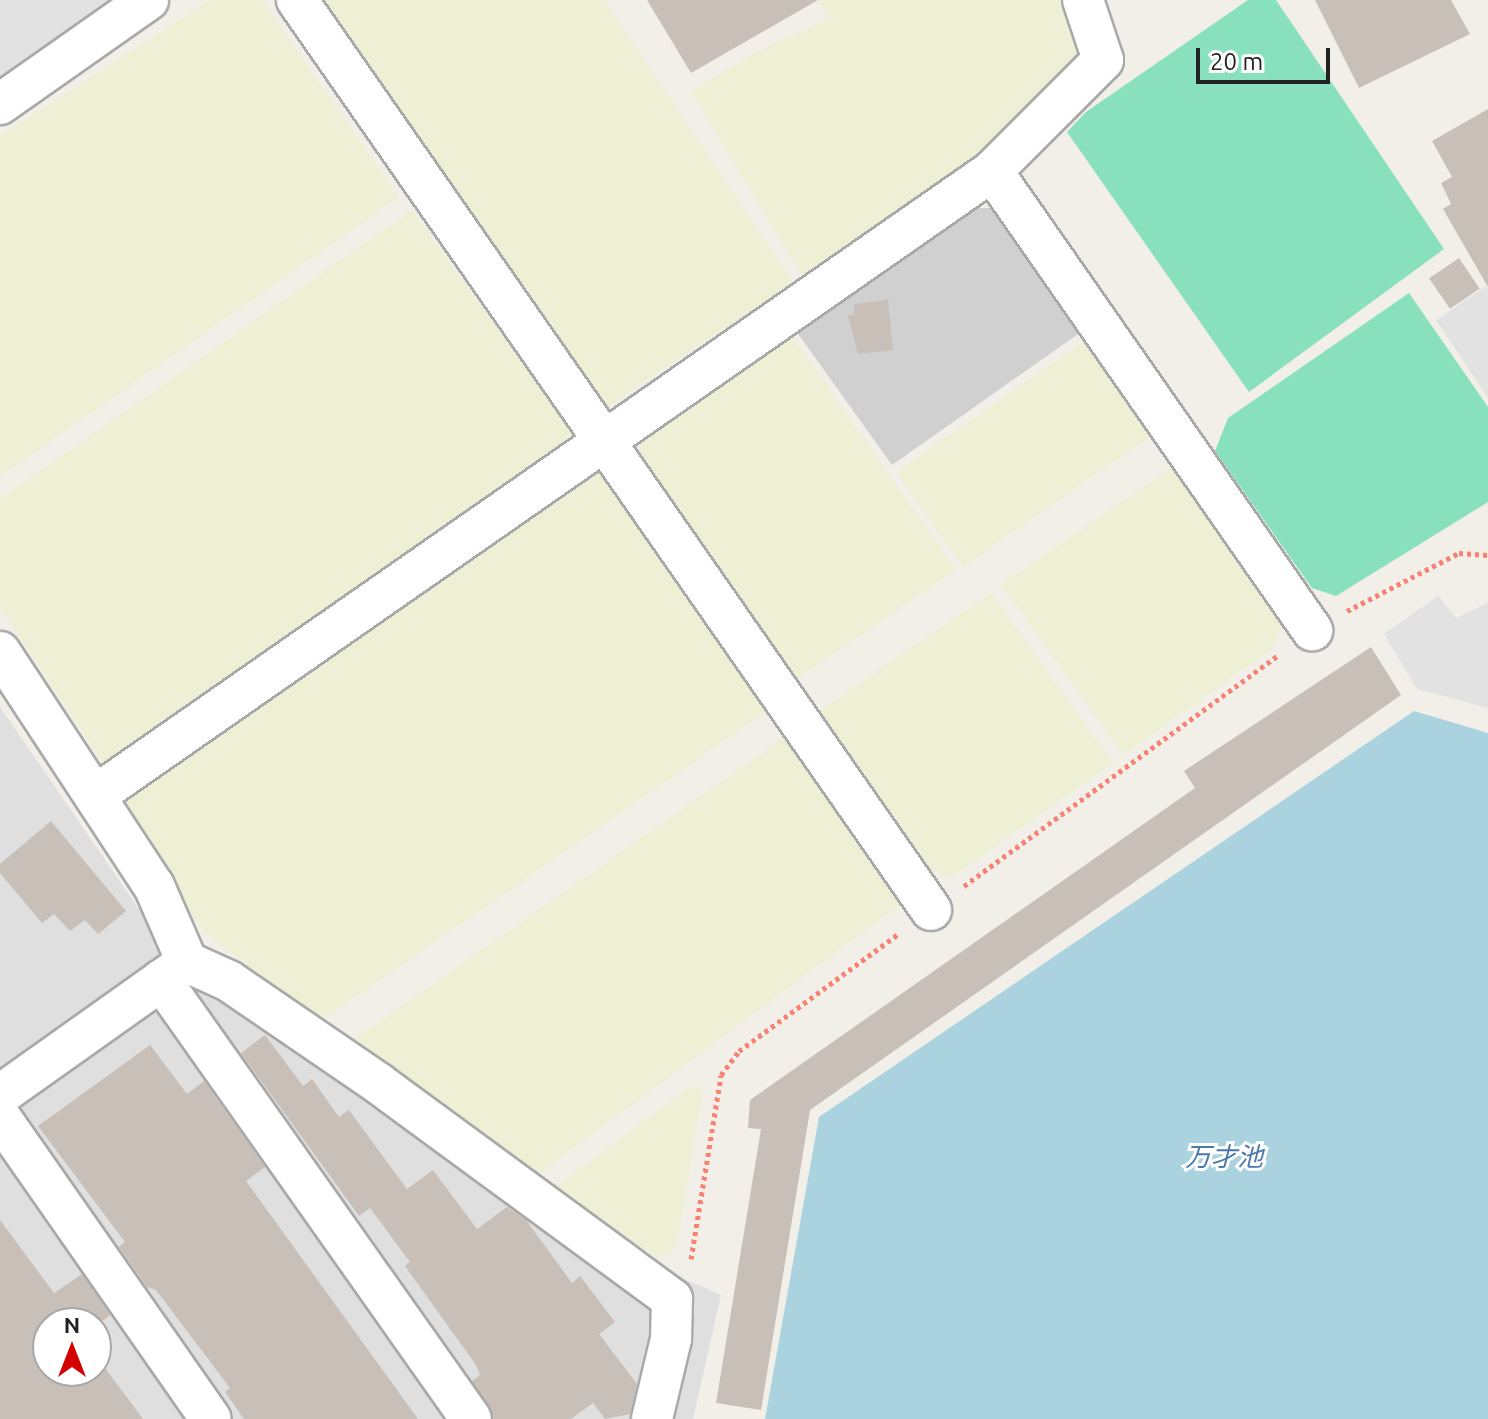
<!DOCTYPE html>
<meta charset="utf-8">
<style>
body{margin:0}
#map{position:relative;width:1488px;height:1419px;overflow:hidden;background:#f2efe9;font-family:Ubuntu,"Noto Sans JP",sans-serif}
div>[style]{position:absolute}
.residential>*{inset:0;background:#e0dfdf}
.religious>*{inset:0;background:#d0d0d0}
.farmland>*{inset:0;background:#eef0d5;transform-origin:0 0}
.pitch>*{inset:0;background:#88e0be}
.parking>*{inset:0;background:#e2e2e2}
.water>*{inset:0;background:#aad3df}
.building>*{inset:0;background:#c7bfb8;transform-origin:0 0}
.path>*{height:5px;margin-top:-2.5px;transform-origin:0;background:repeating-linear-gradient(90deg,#fa8072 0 4px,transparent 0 8px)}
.roads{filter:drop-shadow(2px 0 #a9a9a9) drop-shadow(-2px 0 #a9a9a9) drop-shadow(0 2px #a9a9a9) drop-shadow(0 -2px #a9a9a9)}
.street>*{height:40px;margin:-20px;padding:0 20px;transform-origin:20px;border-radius:20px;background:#fff}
span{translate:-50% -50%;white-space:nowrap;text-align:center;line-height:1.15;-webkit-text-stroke:6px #fff;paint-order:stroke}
.water-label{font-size:26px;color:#4a7aab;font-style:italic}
.north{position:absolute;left:32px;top:1307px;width:80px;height:80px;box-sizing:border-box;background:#fff;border:2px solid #a7a7a7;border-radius:50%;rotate:0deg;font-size:22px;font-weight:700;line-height:32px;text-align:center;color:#222}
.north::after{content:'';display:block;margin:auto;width:28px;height:36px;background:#d40000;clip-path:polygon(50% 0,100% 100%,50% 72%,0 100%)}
.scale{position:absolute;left:1196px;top:48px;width:134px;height:36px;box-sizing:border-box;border:4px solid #222;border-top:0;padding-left:10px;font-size:24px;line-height:28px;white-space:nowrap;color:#222;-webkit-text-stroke:6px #fff;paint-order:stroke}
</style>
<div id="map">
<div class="residential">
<i style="clip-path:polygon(evenodd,0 707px,145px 918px,218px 958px,645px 1262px,721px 1295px,693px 1419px,0 1419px,0 707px,48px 1323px,96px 1323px,96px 1371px,48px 1371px,48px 1323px)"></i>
</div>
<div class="religious">
<i style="clip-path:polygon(968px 208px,993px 208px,1081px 332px,892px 465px,796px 331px)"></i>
</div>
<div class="farmland">
<i style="clip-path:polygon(210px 0,262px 0,399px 197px,0 477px,0 136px)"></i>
<i style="clip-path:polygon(322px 0,604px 0,793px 282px,606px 408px)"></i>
<i style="clip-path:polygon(819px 0,1080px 0,1091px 54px,985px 164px,804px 278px,691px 91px,764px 48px,830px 18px)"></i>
<i style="clip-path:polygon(412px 210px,577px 440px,103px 763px,0 607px,0 499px)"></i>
<i style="clip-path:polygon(789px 332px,956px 570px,795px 680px,638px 452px,639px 441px)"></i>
<i style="left:1094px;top:334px;width:116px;height:241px;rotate:55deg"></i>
<i style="clip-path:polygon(604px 461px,773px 707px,320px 1022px,201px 929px,120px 794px)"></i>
<i style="clip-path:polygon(1181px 462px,1287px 619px,1270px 650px,1124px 755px,1001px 584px)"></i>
<i style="clip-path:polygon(991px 593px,1113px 763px,950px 878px,929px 869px,915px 853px,816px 713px)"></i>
<i style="clip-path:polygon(786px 736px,904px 902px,537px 1175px,349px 1043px)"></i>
<i style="clip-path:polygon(692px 1085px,703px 1091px,678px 1242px,671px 1253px,658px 1258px,553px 1189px)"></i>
</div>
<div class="pitch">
<i style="clip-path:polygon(1248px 0,1276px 0,1444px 249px,1249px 392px,1067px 132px,1086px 112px)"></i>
<i style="clip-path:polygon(1409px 293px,1488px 407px,1488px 502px,1336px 596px,1312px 588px,1215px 451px,1228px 418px)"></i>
</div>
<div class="parking">
<i style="clip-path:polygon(0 0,117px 0,0 80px)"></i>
<i style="clip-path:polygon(1486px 286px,1488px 289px,1488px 398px,1436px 320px)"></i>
<i style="clip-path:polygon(1438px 596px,1456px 618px,1488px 603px,1488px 708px,1417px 689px,1384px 634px)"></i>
</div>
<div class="water">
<i style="clip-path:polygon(1414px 711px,1488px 733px,1488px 1419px,765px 1419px,819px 1117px)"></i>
</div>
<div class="building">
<i style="clip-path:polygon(647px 0,818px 0,691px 73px)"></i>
<i style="clip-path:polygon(1315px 0,1451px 0,1470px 34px,1359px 88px)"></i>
<i style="clip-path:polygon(1488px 109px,1488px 287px,1443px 209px,1451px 204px,1441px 183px,1452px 177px,1432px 141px)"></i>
<i style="left:1459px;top:258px;width:37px;height:36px;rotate:56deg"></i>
<i style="clip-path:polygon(888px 300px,893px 350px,858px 354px,848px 316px,854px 315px,854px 304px)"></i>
<i style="clip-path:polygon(1371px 647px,1401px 695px,810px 1110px,761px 1410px,716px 1403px,761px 1129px,748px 1128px,750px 1100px,1195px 788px,1184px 771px)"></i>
<i style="clip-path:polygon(51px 821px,126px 911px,98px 934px,85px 920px,70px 931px,54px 914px,42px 923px,0 873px,0 864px)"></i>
<i style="clip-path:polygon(265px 1035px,303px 1086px,312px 1079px,339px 1117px,349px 1110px,407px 1189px,433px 1170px,477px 1229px,507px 1207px,526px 1220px,572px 1283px,580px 1276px,615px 1322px,599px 1334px,637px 1384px,630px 1414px,605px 1419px,593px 1403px,571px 1419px,494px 1419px,472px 1381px,480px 1375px,476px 1365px,405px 1266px,410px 1262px,370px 1208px,359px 1216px,241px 1053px)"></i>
<i style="clip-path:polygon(150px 1045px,187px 1094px,204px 1081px,265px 1167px,246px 1181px,418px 1419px,244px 1419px,225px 1392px,230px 1388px,156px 1290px,147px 1287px,119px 1247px,125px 1242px,38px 1126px)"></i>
<i style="clip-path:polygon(0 1220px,54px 1293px,82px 1274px,110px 1315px,96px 1326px,48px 1323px,48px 1371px,96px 1371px,96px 1356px,143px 1419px,0 1419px)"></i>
</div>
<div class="path">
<i style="left:1347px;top:611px;width:126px;rotate:-27.4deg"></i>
<i style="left:1459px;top:553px;width:29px;rotate:4deg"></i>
<i style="left:964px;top:886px;width:390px;rotate:-36.3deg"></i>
<i style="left:691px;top:1259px;width:186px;rotate:-80.7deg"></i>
<i style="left:721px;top:1075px;width:30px;rotate:-53deg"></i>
<i style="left:739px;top:1051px;width:197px;rotate:-36.3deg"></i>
</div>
<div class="roads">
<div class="street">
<i style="left:297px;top:0;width:1109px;rotate:55.13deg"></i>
<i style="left:0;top:104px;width:181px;rotate:-35.1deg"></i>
<i style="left:992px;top:171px;width:560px;rotate:55.12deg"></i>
<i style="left:0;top:652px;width:280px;rotate:56.7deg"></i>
<i style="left:154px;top:886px;width:83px;rotate:66.5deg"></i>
<i style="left:187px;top:962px;width:46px;rotate:24.3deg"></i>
<i style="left:229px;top:981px;width:181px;rotate:34.4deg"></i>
<i style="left:378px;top:1083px;width:365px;rotate:36.3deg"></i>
<i style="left:672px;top:1299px;width:40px;rotate:91.4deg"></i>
<i style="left:671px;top:1339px;width:82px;rotate:103.4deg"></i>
<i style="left:96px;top:795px;width:1092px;rotate:-34.85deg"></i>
<i style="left:992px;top:171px;width:157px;rotate:-45deg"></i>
<i style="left:1103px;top:60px;width:63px;rotate:-108.4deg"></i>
<i style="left:161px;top:980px;width:537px;rotate:54.77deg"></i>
<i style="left:0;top:1095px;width:226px;rotate:-35.4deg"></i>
<i style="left:0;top:1117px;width:368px;rotate:55.1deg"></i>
</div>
</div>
<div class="water-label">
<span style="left:1224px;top:1157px">万才池</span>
</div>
<div class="north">N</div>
<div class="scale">20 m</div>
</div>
